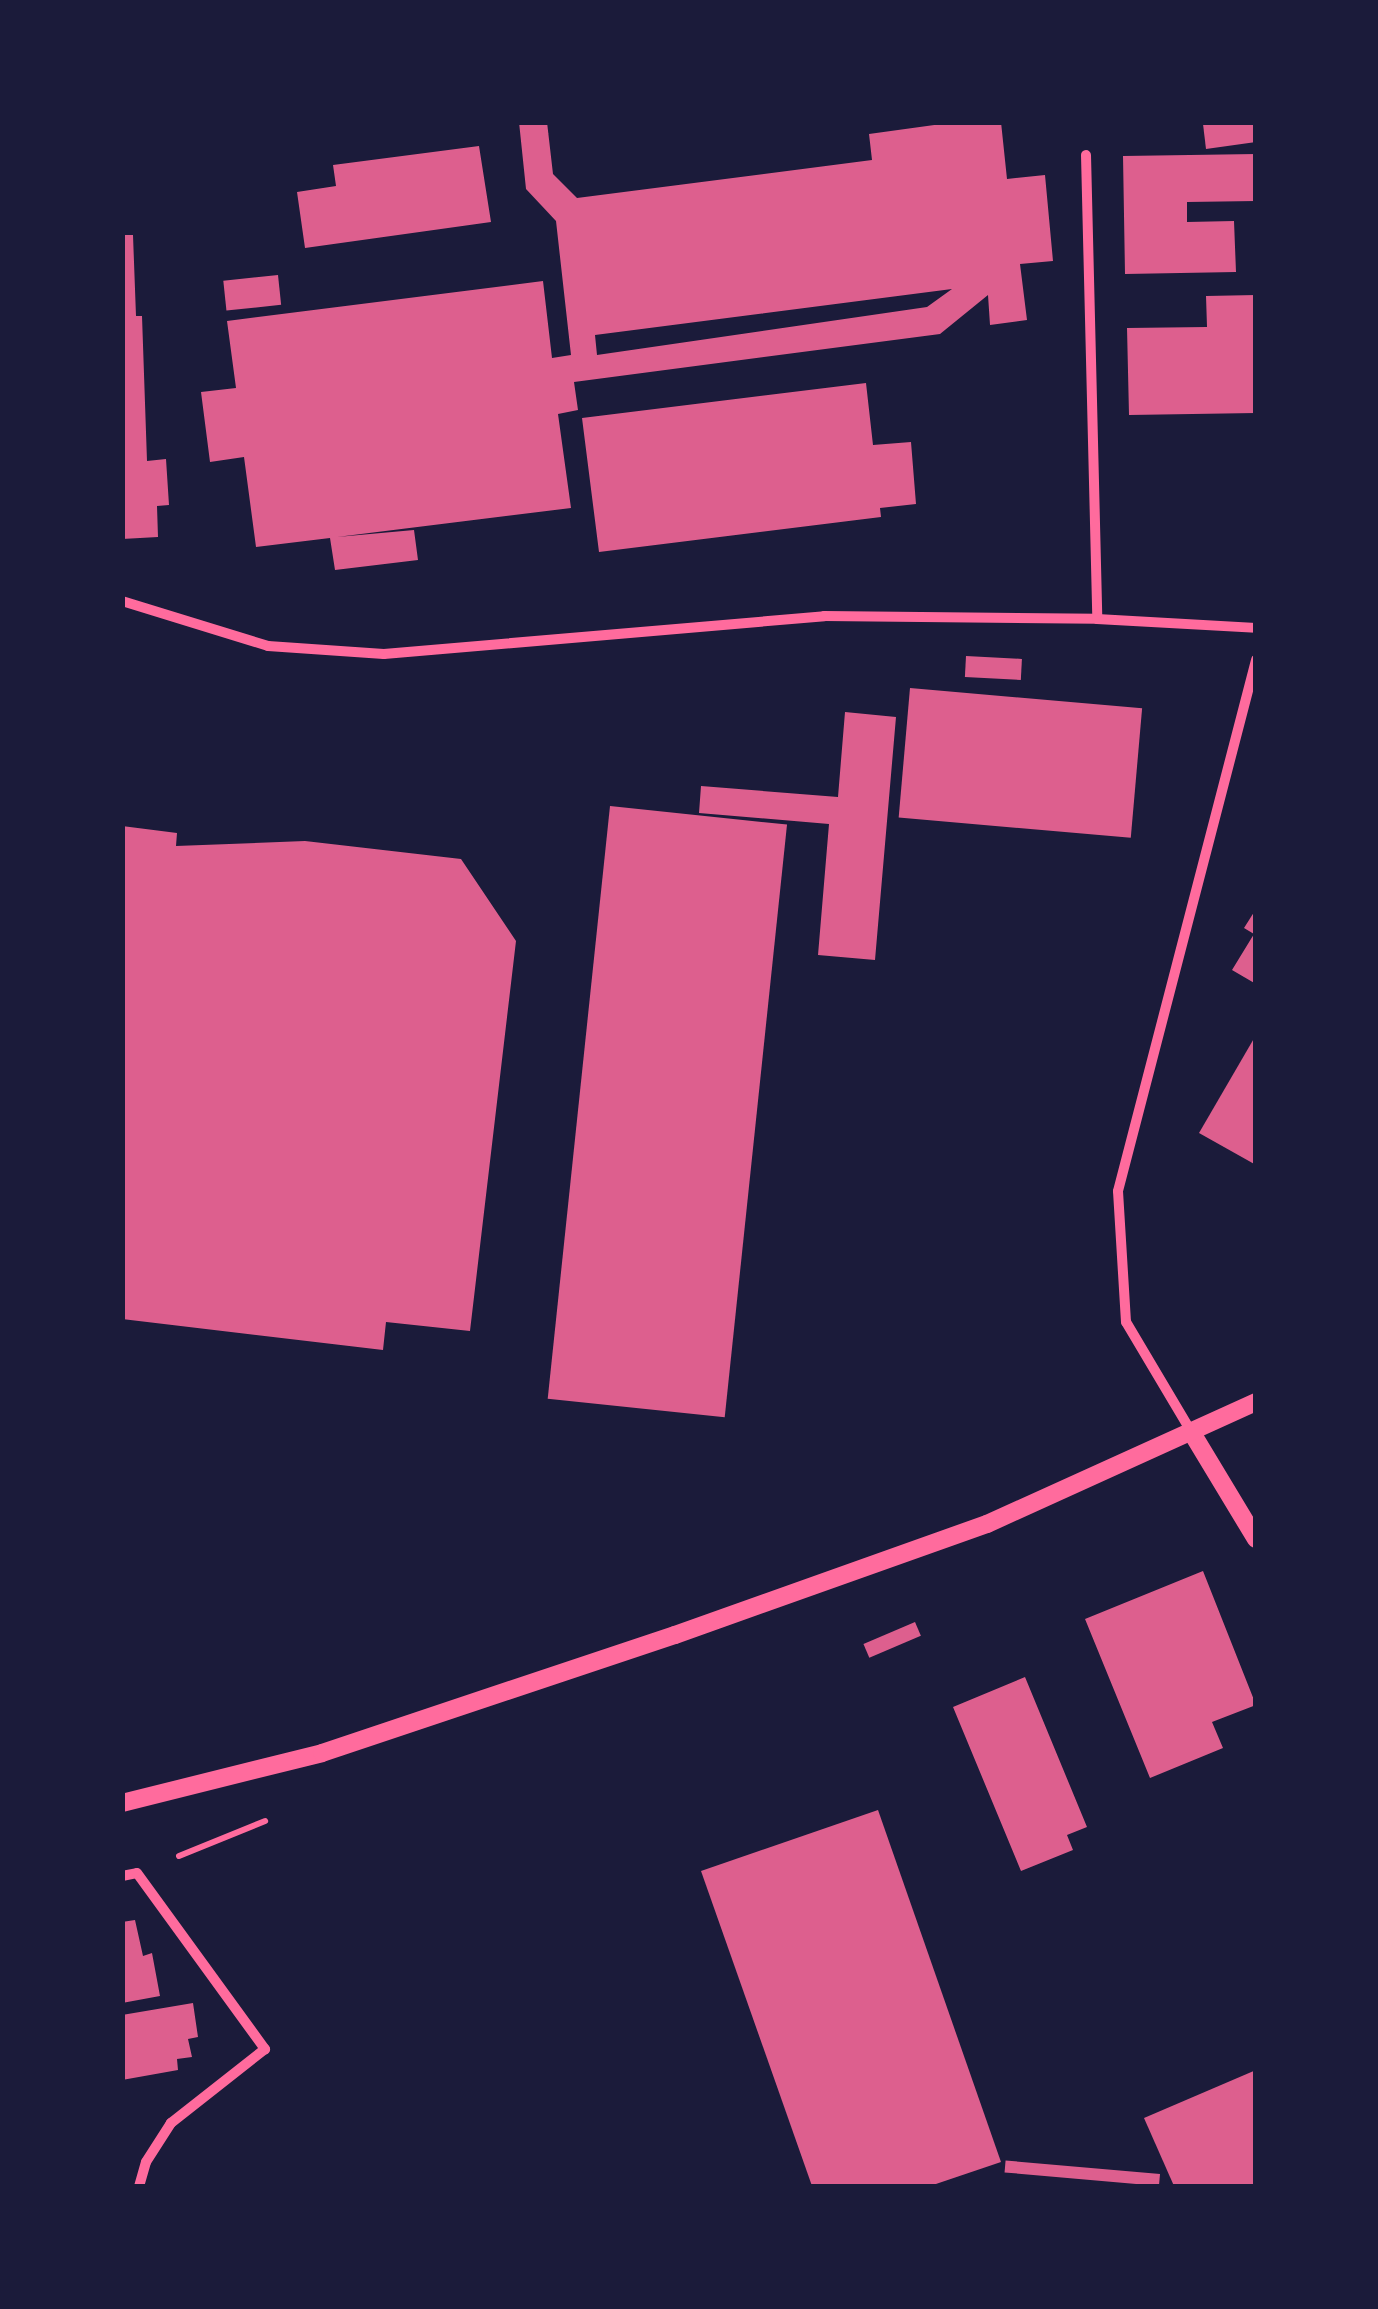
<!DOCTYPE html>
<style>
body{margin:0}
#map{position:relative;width:1378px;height:2309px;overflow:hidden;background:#1b1b3a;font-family:"IBM Plex Sans",sans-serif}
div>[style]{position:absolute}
.building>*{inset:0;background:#dd5f8e;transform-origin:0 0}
.path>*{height:6px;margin:-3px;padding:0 3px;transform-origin:3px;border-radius:3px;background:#ff6b9d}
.minor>*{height:10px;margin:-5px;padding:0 5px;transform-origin:5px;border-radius:5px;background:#ff6b9d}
.tertiary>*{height:18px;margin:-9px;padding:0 9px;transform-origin:9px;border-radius:9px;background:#ff6b9d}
span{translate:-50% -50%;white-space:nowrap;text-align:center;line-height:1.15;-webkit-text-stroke:8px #1b1b3a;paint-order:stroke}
.frame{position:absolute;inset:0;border:125px solid #1b1b3a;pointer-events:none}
</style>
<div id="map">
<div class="building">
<i style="clip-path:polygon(evenodd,519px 122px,547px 122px,553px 174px,577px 198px,872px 160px,869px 134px,956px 122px,1001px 122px,1007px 179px,1045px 175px,1053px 261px,1020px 264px,1027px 320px,990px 325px,988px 295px,940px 334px,574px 382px,578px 410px,558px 414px,571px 508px,337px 537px,414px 530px,418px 560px,335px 570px,330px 538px,256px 547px,244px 457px,210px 462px,201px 392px,236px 388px,227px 321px,543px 281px,552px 358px,571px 355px,556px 221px,526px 189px,519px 122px,952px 289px,927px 307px,597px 355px,595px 335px,952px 289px)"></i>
<i style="clip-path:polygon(1254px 122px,1256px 142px,1206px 149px,1203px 124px)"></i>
<i style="clip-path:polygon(479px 146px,491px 222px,305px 248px,297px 192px,336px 186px,333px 165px)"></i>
<i style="clip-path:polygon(1256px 154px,1256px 201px,1187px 202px,1187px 222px,1234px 221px,1236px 272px,1125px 274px,1123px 156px)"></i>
<i style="clip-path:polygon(122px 235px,133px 235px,136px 316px,142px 316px,147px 461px,166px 459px,169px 505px,157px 506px,158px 537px,122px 539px)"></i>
<i style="left:278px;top:275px;width:30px;height:55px;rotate:84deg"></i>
<i style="clip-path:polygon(1256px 295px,1256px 413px,1129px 415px,1127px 328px,1207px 327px,1206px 296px)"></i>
<i style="clip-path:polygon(866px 383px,873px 445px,911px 442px,916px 504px,880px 508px,881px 517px,599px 552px,582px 418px)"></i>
<i style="left:966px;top:656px;width:56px;height:21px;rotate:3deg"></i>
<i style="left:910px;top:688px;width:233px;height:130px;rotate:5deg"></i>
<i style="clip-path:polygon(845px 712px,896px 717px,875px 960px,818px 955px,829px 824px,699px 813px,701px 786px,838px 797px)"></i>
<i style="left:610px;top:806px;width:178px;height:596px;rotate:6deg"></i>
<i style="clip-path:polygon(122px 826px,177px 833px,176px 846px,305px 841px,461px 859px,516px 941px,470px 1331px,386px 1322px,383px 1350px,122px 1319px)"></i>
<i style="clip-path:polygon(1256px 909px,1256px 984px,1232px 970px,1254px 934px,1244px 928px)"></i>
<i style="clip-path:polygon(1256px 1035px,1256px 1165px,1199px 1133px)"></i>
<i style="clip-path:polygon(1203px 1571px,1256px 1705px,1212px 1722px,1223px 1748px,1150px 1778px,1085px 1619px)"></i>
<i style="left:915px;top:1622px;width:15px;height:56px;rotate:67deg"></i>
<i style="clip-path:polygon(1025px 1677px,1087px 1827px,1067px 1835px,1073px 1850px,1021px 1871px,953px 1707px)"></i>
<i style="clip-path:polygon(878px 1810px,1001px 2162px,930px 2186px,812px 2186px,701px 1871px)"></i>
<i style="clip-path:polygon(135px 1920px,143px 1956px,152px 1953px,160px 1996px,122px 2003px,122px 1922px)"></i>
<i style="clip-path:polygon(193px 2003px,198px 2037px,188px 2039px,192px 2057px,177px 2059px,178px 2070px,122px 2080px,122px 2015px)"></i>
<i style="clip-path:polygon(1256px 2070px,1256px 2186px,1174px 2186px,1144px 2118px)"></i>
<i style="left:1160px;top:2174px;width:12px;height:155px;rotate:95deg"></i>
</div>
<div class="path">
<i style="left:179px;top:1856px;width:93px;rotate:-22.1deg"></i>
</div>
<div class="minor">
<i style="left:1086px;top:155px;width:464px;rotate:88.6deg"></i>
<i style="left:122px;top:601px;width:153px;rotate:17.1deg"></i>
<i style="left:268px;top:646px;width:116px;rotate:3.9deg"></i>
<i style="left:384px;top:654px;width:442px;rotate:-4.9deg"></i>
<i style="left:824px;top:616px;width:273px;rotate:0.6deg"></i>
<i style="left:1097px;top:619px;width:159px;rotate:3.2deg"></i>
<i style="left:1192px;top:1433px;width:129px;rotate:-120.7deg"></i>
<i style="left:1126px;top:1322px;width:131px;rotate:-93.5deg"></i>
<i style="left:1118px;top:1191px;width:549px;rotate:-75.43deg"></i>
<i style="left:122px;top:1876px;width:15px;rotate:-11deg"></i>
<i style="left:137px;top:1873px;width:218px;rotate:54deg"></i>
<i style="left:265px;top:2049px;width:120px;rotate:141.8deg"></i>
<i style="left:171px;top:2123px;width:46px;rotate:122.7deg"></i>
<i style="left:146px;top:2162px;width:25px;rotate:106deg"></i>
</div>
<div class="tertiary">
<i style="left:1192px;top:1433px;width:124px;rotate:58.9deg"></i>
<i style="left:122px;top:1803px;width:206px;rotate:-14deg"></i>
<i style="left:322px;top:1753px;width:372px;rotate:-18.5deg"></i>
<i style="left:675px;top:1635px;width:331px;rotate:-19.6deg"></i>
<i style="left:987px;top:1524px;width:295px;rotate:-24.4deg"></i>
</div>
<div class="frame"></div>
</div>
